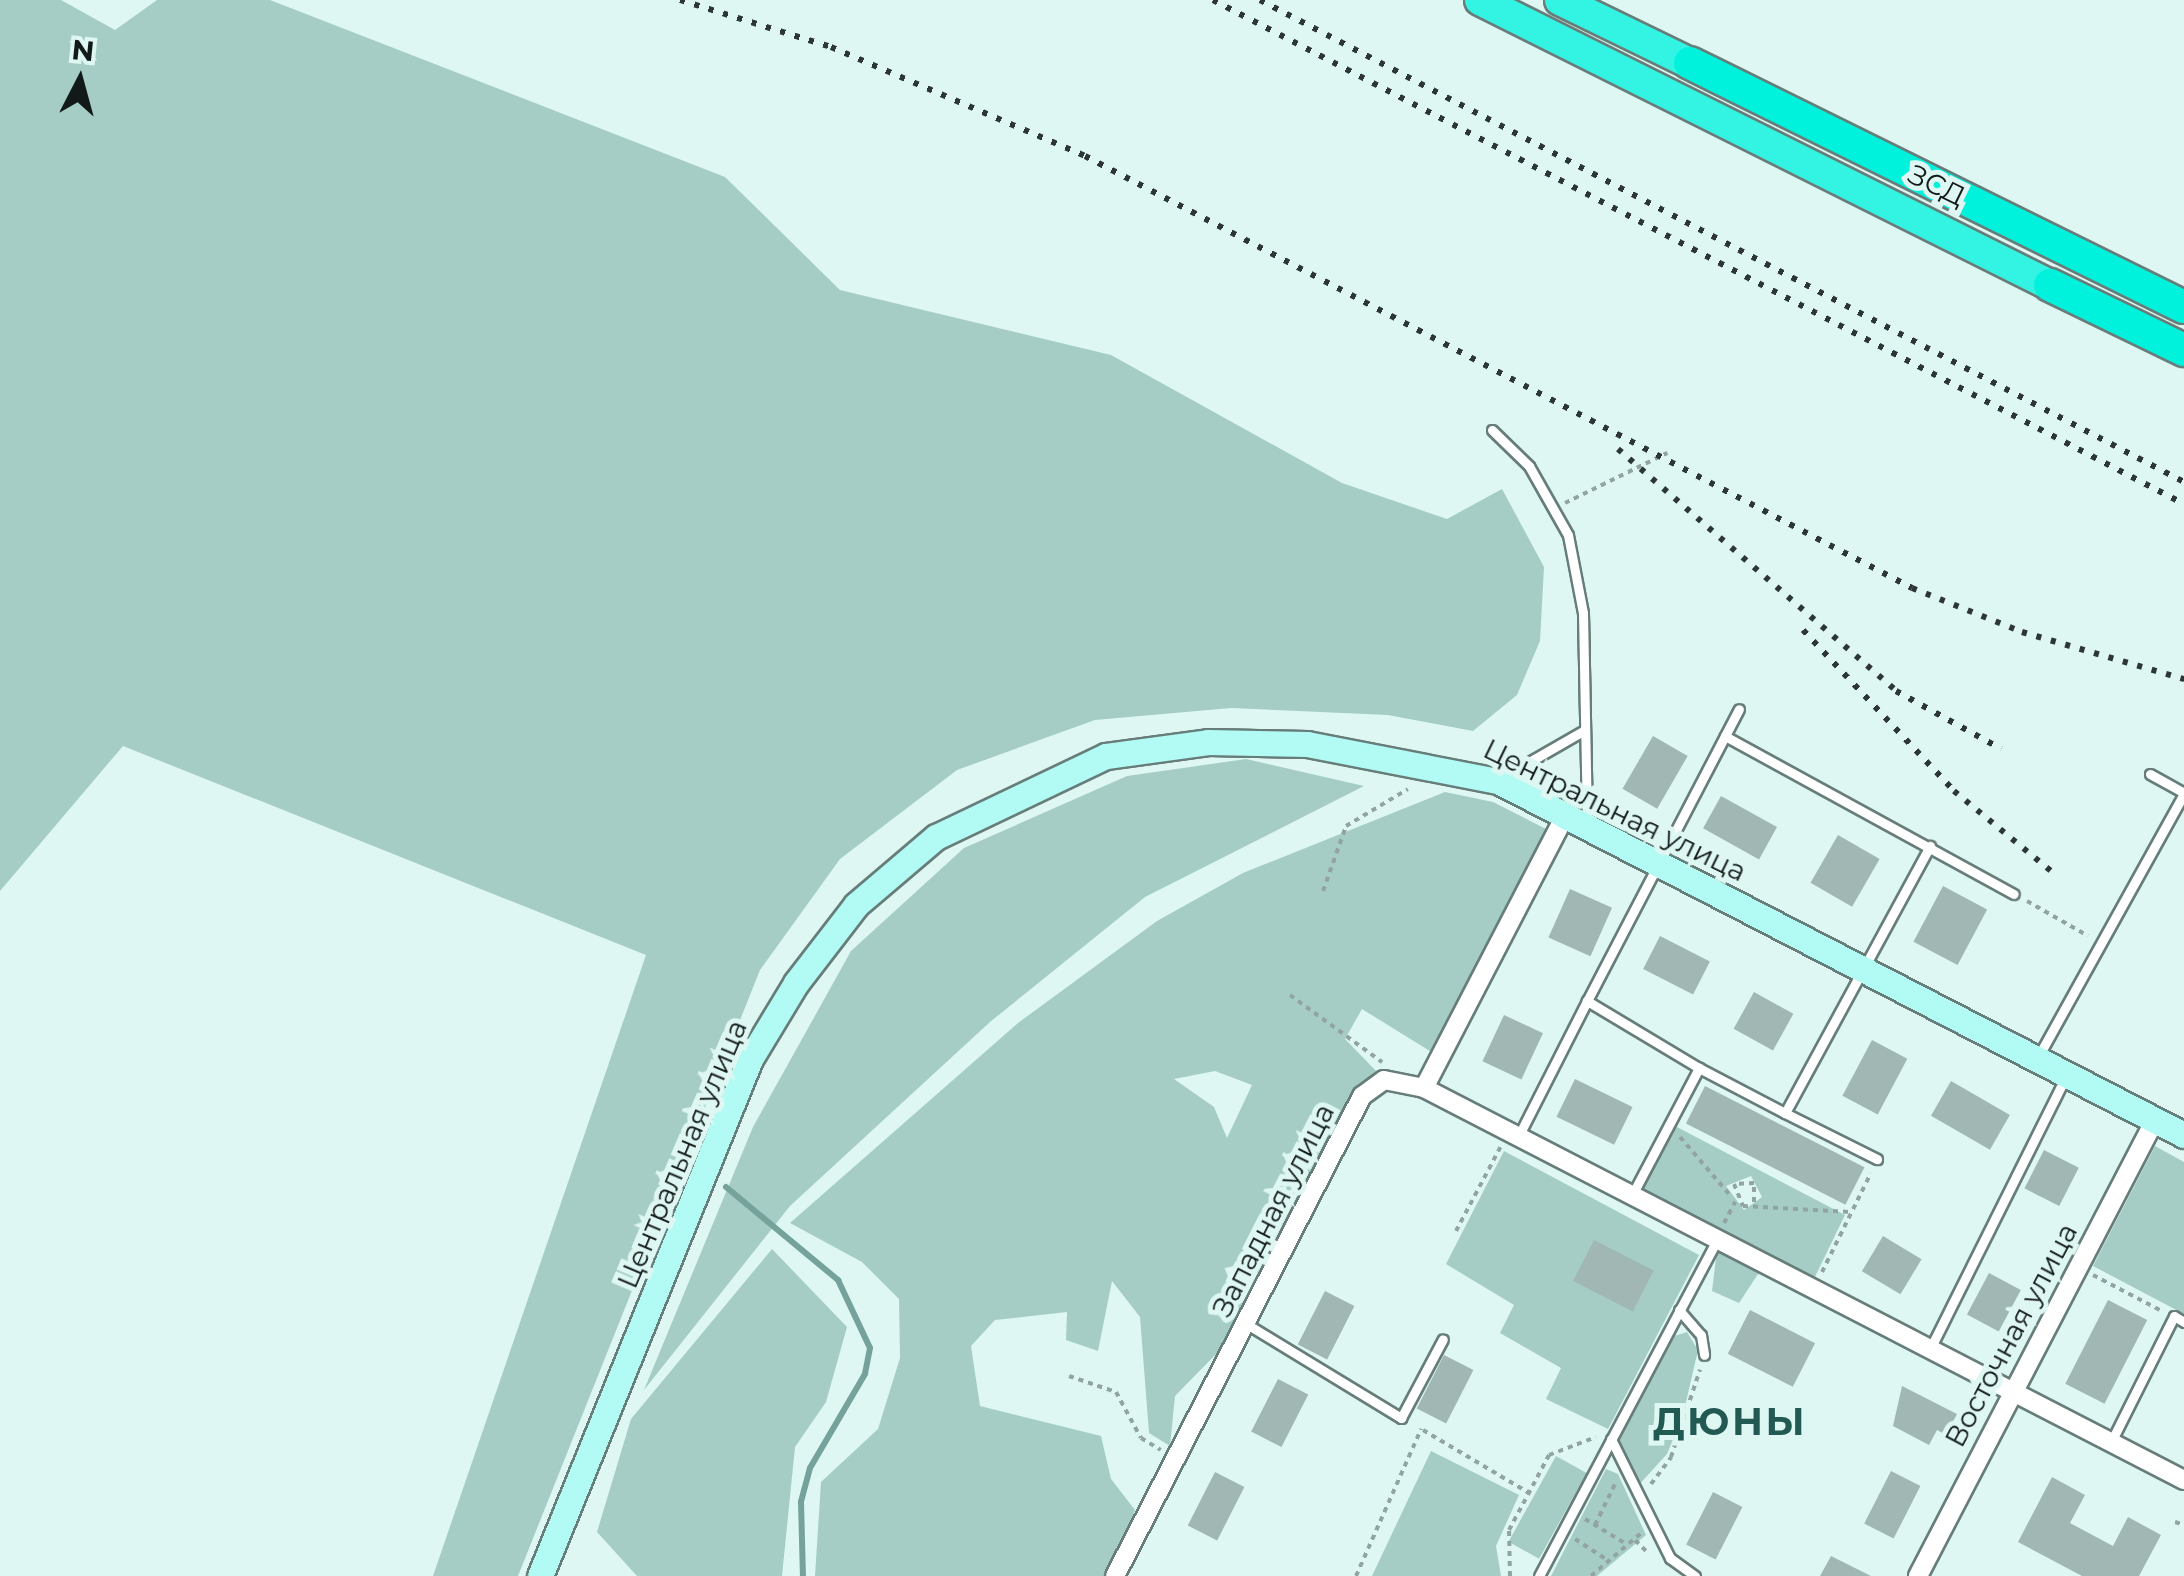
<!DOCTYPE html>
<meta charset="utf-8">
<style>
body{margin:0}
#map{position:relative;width:2184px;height:1576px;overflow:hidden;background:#def7f2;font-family:Montserrat,sans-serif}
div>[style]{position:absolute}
.green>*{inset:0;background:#a5cdc6;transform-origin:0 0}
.stream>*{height:6px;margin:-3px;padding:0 3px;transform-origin:3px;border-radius:3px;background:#75a29b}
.building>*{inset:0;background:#a0b7b3;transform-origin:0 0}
.path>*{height:4px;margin-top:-2px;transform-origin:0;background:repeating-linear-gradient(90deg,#92a4a1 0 5px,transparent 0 10px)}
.roads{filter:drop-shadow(2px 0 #677d7a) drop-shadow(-2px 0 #677d7a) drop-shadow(0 2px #677d7a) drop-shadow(0 -2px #677d7a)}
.service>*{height:9px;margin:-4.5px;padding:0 4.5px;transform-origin:4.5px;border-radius:4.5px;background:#fff}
.minor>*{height:18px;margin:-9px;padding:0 9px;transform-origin:9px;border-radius:9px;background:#fff}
.secondary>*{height:25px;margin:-12.5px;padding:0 12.5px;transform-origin:12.5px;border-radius:12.5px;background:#b2fbf4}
.trunk>*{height:30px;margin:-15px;padding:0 15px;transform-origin:15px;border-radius:15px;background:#33f4e3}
.motorway>*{height:32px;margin:-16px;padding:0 16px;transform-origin:16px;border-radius:16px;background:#00f1dc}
.rail>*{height:6px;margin-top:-3px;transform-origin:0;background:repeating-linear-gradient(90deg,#2c3634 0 5px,transparent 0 15px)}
span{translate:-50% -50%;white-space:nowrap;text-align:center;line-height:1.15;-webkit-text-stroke:10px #def7f2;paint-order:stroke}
.street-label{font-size:28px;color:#121a19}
.district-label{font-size:38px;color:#225a53;font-weight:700;letter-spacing:2.5px}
.north{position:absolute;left:30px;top:30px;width:100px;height:100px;-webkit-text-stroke:8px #def7f2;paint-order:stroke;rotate:6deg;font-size:28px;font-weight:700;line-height:40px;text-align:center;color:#121a19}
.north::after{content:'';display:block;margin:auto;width:35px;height:45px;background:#121a19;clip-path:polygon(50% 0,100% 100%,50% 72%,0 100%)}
</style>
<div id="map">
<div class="green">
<i style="clip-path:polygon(0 0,61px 0,115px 30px,157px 0,270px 0,725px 177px,840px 290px,1111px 355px,1342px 483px,1447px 519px,1502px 489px,1544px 567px,1540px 641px,1517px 695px,1473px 731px,1388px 715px,1231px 708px,1095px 720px,957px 770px,840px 859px,760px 970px,518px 1576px,433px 1576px,646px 955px,123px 746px,0 891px)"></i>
<i style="clip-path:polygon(1246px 759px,1364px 786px,1145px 897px,990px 1022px,790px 1206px,644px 1390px,753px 1127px,851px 951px,964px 848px,1127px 776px)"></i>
<i style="clip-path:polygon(evenodd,1445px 792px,1493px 802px,1548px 830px,1433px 1053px,1362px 1009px,1345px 1039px,1379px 1074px,1356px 1090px,1219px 1351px,1175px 1396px,1170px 1446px,1149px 1433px,1140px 1317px,1112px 1281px,1098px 1351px,1066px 1340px,1067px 1312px,995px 1320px,971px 1346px,980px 1406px,1101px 1436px,1111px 1479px,1135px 1510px,1106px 1576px,815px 1576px,821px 1482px,878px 1429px,900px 1358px,899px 1299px,862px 1262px,790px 1223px,1018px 1023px,1157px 921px,1243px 873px,1445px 792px,1215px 1071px,1252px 1085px,1227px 1138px,1214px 1107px,1174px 1079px,1215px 1071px)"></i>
<i style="clip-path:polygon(evenodd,1675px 1126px,1845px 1215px,1812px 1283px,1640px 1194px,1675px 1126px,1751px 1176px,1762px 1197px,1744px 1210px,1726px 1186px,1751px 1176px)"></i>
<i style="clip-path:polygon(2155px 1146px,2184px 1162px,2184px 1314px,2093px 1266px)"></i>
<i style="clip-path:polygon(1504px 1151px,1699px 1255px,1608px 1429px,1546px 1399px,1561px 1368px,1500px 1333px,1514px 1305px,1446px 1264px)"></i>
<i style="clip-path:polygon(772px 1249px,847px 1327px,826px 1402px,795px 1447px,782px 1576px,637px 1576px,597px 1532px,631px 1419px)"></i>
<i style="clip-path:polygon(1717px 1250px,1760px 1271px,1739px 1303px,1712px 1291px)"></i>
<i style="clip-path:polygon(1687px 1332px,1698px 1350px,1683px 1415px,1667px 1454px,1637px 1487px,1616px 1439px,1668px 1338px)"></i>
<i style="clip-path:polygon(1431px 1451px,1519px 1495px,1496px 1546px,1501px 1576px,1372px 1576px)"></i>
<i style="left:1556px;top:1456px;width:35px;height:98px;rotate:29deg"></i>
<i style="clip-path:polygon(1606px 1469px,1618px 1474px,1646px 1535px,1597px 1576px,1551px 1576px)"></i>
</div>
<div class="stream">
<i style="left:726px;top:1187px;width:146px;rotate:39.7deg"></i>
<i style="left:838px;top:1280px;width:75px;rotate:64.8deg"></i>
<i style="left:870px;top:1348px;width:26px;rotate:101deg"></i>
<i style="left:865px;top:1374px;width:109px;rotate:120.3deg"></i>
<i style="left:810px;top:1468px;width:35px;rotate:105deg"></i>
<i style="left:801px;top:1502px;width:74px;rotate:88.5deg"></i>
</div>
<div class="building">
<i style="left:1653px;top:736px;width:40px;height:61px;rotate:30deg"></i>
<i style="left:1721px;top:796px;width:64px;height:37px;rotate:29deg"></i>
<i style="left:1838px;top:835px;width:48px;height:55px;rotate:30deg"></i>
<i style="left:1943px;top:886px;width:50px;height:63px;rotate:28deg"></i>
<i style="left:1570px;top:889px;width:46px;height:53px;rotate:24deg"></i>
<i style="left:1660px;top:936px;width:56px;height:37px;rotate:27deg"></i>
<i style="left:1754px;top:992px;width:45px;height:42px;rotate:29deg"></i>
<i style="left:1504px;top:1015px;width:43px;height:51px;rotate:25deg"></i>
<i style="left:1872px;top:1040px;width:40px;height:63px;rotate:28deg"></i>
<i style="left:1575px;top:1079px;width:64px;height:42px;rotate:26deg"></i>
<i style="left:1951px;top:1081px;width:68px;height:40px;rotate:30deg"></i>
<i style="left:1705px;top:1086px;width:179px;height:42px;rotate:27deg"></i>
<i style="left:2044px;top:1150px;width:39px;height:43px;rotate:27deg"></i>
<i style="left:1883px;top:1236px;width:45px;height:41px;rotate:31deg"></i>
<i style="left:1594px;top:1240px;width:67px;height:46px;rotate:27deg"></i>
<i style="left:1989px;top:1273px;width:36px;height:47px;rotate:28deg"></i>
<i style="left:1325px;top:1291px;width:33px;height:60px;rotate:27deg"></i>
<i style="left:2108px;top:1300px;width:44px;height:94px;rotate:27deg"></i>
<i style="left:1750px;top:1310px;width:73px;height:49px;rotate:27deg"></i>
<i style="left:1444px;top:1355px;width:33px;height:60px;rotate:27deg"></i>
<i style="left:1278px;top:1379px;width:34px;height:59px;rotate:27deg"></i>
<i style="clip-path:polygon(1902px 1386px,1957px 1414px,1946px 1435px,1937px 1430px,1929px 1445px,1893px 1426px)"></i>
<i style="left:1891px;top:1471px;width:33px;height:59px;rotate:27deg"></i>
<i style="left:1215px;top:1472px;width:33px;height:60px;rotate:27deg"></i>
<i style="clip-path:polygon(2052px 1477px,2085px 1495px,2070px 1523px,2113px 1546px,2128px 1517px,2161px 1535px,2139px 1576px,2082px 1576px,2018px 1542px)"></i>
<i style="left:1713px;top:1492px;width:33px;height:59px;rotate:27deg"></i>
<i style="clip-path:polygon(1831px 1556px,1871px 1576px,1820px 1576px)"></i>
</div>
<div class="path">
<i style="left:1565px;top:503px;width:114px;rotate:-26.1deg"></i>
<i style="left:1323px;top:891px;width:69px;rotate:-70.5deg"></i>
<i style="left:1346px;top:826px;width:72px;rotate:-30.8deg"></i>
<i style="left:2027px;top:901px;width:70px;rotate:29.8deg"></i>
<i style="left:1290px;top:995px;width:114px;rotate:36.1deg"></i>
<i style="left:1680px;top:1137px;width:75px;rotate:49.3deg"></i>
<i style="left:1754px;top:1202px;width:19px;rotate:-90deg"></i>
<i style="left:1754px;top:1183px;width:20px;rotate:177deg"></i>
<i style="left:1734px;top:1184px;width:24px;rotate:68deg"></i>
<i style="left:1743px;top:1206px;width:108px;rotate:3.2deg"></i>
<i style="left:1724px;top:1223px;width:24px;rotate:-62deg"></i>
<i style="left:1456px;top:1231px;width:96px;rotate:-62.1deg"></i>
<i style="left:1822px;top:1272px;width:110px;rotate:-63.7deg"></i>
<i style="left:2093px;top:1275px;width:76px;rotate:27.6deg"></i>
<i style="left:1069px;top:1376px;width:50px;rotate:18.8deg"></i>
<i style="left:1116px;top:1392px;width:52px;rotate:61.5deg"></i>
<i style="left:1141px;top:1438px;width:23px;rotate:31deg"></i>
<i style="left:1423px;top:1430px;width:123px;rotate:30.7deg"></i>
<i style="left:1651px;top:1484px;width:34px;rotate:-53deg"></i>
<i style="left:1671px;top:1457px;width:92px;rotate:-71.6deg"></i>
<i style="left:1585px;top:1519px;width:50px;rotate:31.2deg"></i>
<i style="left:2175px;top:1522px;width:9px;rotate:18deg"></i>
<i style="left:1595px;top:1525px;width:46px;rotate:-64deg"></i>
<i style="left:1575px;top:1539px;width:40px;rotate:32.9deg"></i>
<i style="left:1635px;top:1540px;width:20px;rotate:45deg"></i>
<i style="left:1356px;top:1576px;width:161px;rotate:-66.1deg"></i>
<i style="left:1510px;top:1576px;width:46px;rotate:-91.2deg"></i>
<i style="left:1509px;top:1530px;width:85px;rotate:-61.9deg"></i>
<i style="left:1549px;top:1455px;width:50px;rotate:-21deg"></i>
<i style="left:1591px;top:1576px;width:65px;rotate:-40.6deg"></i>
</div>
<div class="roads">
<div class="service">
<i style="left:1492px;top:430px;width:52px;rotate:44.2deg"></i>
<i style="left:1529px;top:466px;width:79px;rotate:60.5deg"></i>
<i style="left:1568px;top:535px;width:79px;rotate:79.1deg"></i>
<i style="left:1583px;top:613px;width:212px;rotate:88.9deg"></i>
<i style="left:1725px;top:736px;width:329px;rotate:28.7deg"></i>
<i style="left:2150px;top:774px;width:39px;rotate:29deg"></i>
<i style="left:1503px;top:777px;width:92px;rotate:-29.9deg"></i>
<i style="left:2038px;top:1057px;width:301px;rotate:-61deg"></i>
<i style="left:1699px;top:1068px;width:131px;rotate:-149.1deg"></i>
<i style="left:1587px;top:1001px;width:329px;rotate:-62.5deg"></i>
<i style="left:1785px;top:1113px;width:103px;rotate:26.6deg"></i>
<i style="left:1518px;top:1137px;width:153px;rotate:-63.1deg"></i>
<i style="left:1632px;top:1195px;width:144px;rotate:-62.2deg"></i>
<i style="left:1699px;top:1068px;width:97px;rotate:27.6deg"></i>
<i style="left:1785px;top:1113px;width:304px;rotate:-61.5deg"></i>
<i style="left:1679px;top:1310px;width:33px;rotate:49deg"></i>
<i style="left:1701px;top:1335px;width:20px;rotate:81deg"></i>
<i style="left:1245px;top:1323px;width:183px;rotate:31.3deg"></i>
<i style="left:1401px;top:1418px;width:89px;rotate:-62deg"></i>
<i style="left:1930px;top:1349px;width:305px;rotate:-63.5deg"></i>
<i style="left:1611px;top:1439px;width:133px;rotate:63.6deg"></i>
<i style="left:1670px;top:1558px;width:31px;rotate:36deg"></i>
<i style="left:2111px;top:1442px;width:141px;rotate:-63.4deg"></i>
<i style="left:2174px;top:1316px;width:12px;rotate:31deg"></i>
<i style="left:1539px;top:1576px;width:379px;rotate:-62.1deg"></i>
</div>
<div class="minor">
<i style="left:1424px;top:1088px;width:855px;rotate:27.28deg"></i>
<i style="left:1115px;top:1576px;width:540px;rotate:-62.77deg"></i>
<i style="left:1362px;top:1096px;width:27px;rotate:-36deg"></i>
<i style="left:1384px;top:1080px;width:41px;rotate:11.3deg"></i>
<i style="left:1424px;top:1088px;width:309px;rotate:-62.6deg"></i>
<i style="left:1918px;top:1576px;width:514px;rotate:-62.54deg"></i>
</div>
<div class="secondary">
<i style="left:540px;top:1576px;width:558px;rotate:-67.89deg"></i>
<i style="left:750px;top:1059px;width:89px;rotate:-58.8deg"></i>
<i style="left:796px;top:983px;width:98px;rotate:-52.4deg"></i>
<i style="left:856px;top:905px;width:105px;rotate:-40.4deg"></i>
<i style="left:936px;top:837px;width:188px;rotate:-25.5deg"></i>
<i style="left:1106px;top:756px;width:103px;rotate:-7.8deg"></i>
<i style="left:1208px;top:742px;width:99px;rotate:1.2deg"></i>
<i style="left:1307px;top:744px;width:195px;rotate:11deg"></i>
<i style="left:1498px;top:781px;width:772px;rotate:27.3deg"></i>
</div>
<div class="trunk">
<i style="left:1480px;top:0;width:637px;rotate:26.57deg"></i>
<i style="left:1560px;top:0;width:144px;rotate:25.9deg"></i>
</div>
<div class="motorway">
<i style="left:1690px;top:63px;width:551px;rotate:26.29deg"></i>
<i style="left:2050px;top:285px;width:149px;rotate:25.9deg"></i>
</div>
</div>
<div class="rail">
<i style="left:680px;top:0;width:158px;rotate:17.3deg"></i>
<i style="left:831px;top:47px;width:276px;rotate:23.2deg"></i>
<i style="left:1085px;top:156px;width:933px;rotate:27.58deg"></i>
<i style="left:1912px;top:588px;width:118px;rotate:21.8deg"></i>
<i style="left:2022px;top:632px;width:169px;rotate:16.2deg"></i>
<i style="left:1213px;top:0;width:1094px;rotate:27.43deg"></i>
<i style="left:1260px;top:0;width:1042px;rotate:27.55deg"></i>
<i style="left:1618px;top:449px;width:369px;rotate:41deg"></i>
<i style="left:1896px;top:691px;width:120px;rotate:28.9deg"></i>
<i style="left:1803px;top:630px;width:221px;rotate:46.8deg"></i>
<i style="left:1954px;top:791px;width:132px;rotate:39.5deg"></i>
</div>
<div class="street-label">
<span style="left:1937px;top:185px;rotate:26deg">ЗСД</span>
<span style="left:1615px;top:810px;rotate:26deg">Центральная улица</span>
<span style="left:682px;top:1154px;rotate:-67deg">Центральная улица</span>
<span style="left:1273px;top:1210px;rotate:-63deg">Западная улица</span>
<span style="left:2011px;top:1335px;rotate:-62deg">Восточная улица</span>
</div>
<div class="district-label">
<span style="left:1730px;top:1422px">ДЮНЫ</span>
</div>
<div class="north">N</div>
</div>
